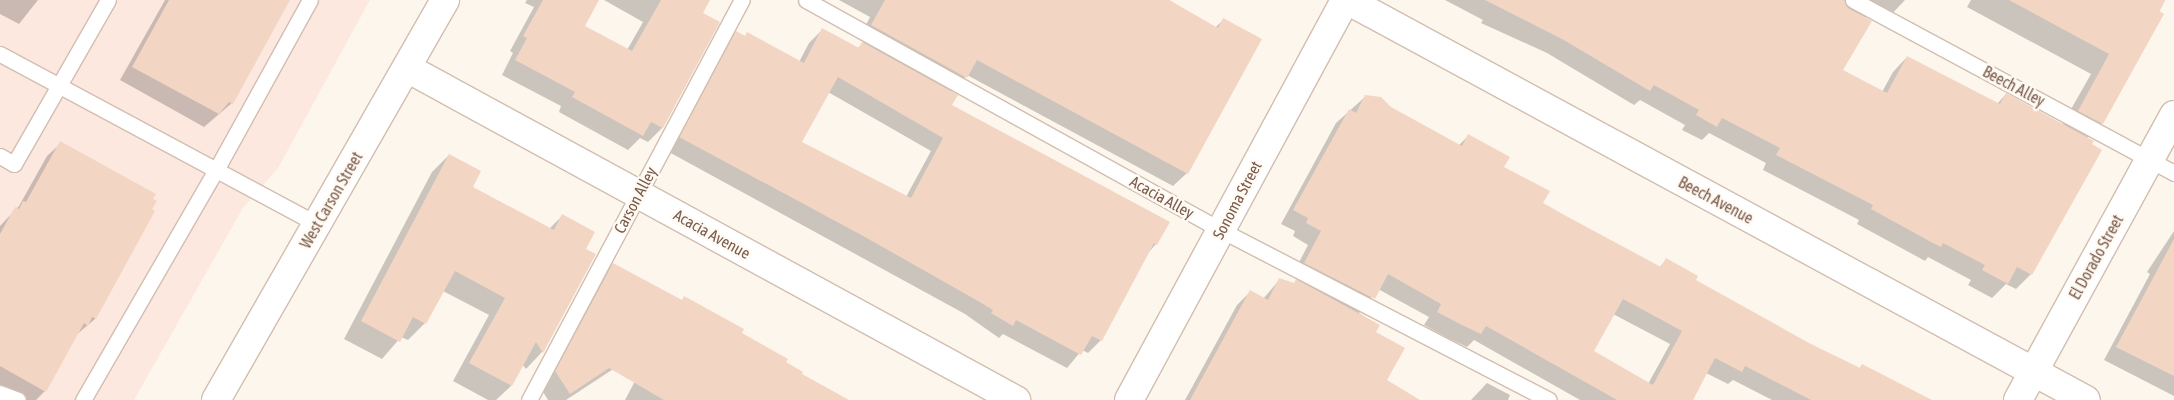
<!DOCTYPE html>
<style>
body{margin:0}
#map{position:relative;width:2174px;height:400px;overflow:hidden;background:#fdf6ec;font-family:"Asap Condensed",sans-serif}
div>[style]{position:absolute}
.commercial>*{inset:0;background:#fde8e0}
.shadow>*{inset:0;background:#0003}
.building>*{inset:0;background:#f3d5c3}
.roads{filter:drop-shadow(1px 0 #d1beb0) drop-shadow(-1px 0 #d1beb0) drop-shadow(0 1px #d1beb0) drop-shadow(0 -1px #d1beb0)}
.service>*{height:15px;margin:-7.5px;padding:0 7.5px;transform-origin:7.5px;border-radius:7.5px;background:#fff}
.minor>*{height:28px;margin:-14px;padding:0 14px;transform-origin:14px;border-radius:14px;background:#fff}
.secondary>*{height:28px;margin:-14px;padding:0 14px;transform-origin:14px;border-radius:14px;background:#fff}
span{translate:-50% -50%;white-space:nowrap;text-align:center;line-height:1.15;-webkit-text-stroke:5px #fffaf3;paint-order:stroke}
.street-label{font-size:16px;color:#7a5c4d}
</style>
<div id="map">
<div class="commercial">
<i style="clip-path:polygon(0 0,370px 0,278px 168px,243px 208px,134px 400px,0 400px)"></i>
</div>
<div class="shadow">
<i style="clip-path:polygon(0 0,38px 0,19px 24px,0 14px)"></i>
<i style="clip-path:polygon(165px 0,289px 0,232px 103px,204px 127px,120px 80px)"></i>
<i style="clip-path:polygon(527px 0,598px 0,584px 27px,627px 50px,643px 22px,604px 0,709px 0,701px 13px,718px 22px,662px 128px,648px 142px,640px 138px,628px 150px,559px 112px,561px 106px,502px 75px,513px 53px,510px 51px,534px 7px,525px 3px)"></i>
<i style="clip-path:polygon(evenodd,839px 0,1169px 0,1215px 28px,1223px 20px,1187px 173px,1173px 186px,967px 75px,951px 92px,951px 106px,1156px 244px,1148px 253px,1101px 340px,1088px 353px,1082px 350px,1067px 368px,1003px 334px,999px 338px,965px 314px,667px 151px,723px 46px,736px 32px,744px 37px,747px 34px,799px 62px,809px 43px,822px 30px,857px 49px,864px 42px,859px 39px,870px 17px,839px 0,828px 92px,931px 151px,906px 197px,800px 142px,828px 92px)"></i>
<i style="clip-path:polygon(1445px 0,1905px 0,1888px 18px,1873px 10px,1865px 18px,1841px 70px,1882px 92px,1893px 72px,1907px 57px,1997px 104px,2006px 94px,2062px 125px,2091px 74px,1967px 7px,1971px 0,2165px 0,2102px 123px,2087px 138px,2091px 145px,2100px 150px,2031px 274px,2016px 289px,2006px 284px,1992px 298px,1968px 285px,1971px 280px,1928px 257px,1925px 261px,1916px 256px,1857px 224px,1859px 220px,1763px 170px,1766px 163px,1709px 133px,1702px 140px,1682px 130px,1685px 125px,1640px 100px,1634px 105px,1547px 53px,1481px 23px,1483px 20px)"></i>
<i style="clip-path:polygon(evenodd,1366px 96px,1458px 146px,1469px 135px,1542px 203px,1659px 268px,1666px 260px,1694px 281px,1809px 344px,1859px 369px,1862px 365px,1929px 400px,1772px 400px,1733px 380px,1728px 384px,1706px 373px,1691px 400px,1580px 400px,1474px 340px,1467px 347px,1448px 338px,1424px 325px,1429px 317px,1378px 289px,1359px 313px,1378px 326px,1375px 332px,1385px 381px,1403px 400px,1185px 400px,1237px 305px,1250px 292px,1263px 299px,1280px 279px,1293px 284px,1298px 279px,1292px 276px,1308px 245px,1293px 236px,1295px 231px,1281px 224px,1336px 123px,1366px 96px,1613px 314px,1670px 344px,1648px 384px,1592px 352px,1613px 314px)"></i>
<i style="clip-path:polygon(61px 143px,152px 199px,151px 210px,154px 211px,95px 319px,75px 336px,45px 391px,36px 400px,24px 400px,0 387px,0 226px,19px 206px,47px 156px)"></i>
<i style="clip-path:polygon(449px 155px,472px 187px,549px 229px,562px 216px,585px 249px,594px 254px,542px 352px,526px 369px,522px 364px,511px 386px,496px 400px,488px 400px,453px 381px,489px 315px,443px 291px,425px 323px,408px 340px,401px 337px,382px 359px,344px 339px,432px 172px)"></i>
<i style="clip-path:polygon(2174px 231px,2174px 396px,2104px 360px,2150px 274px,2147px 272px)"></i>
<i style="clip-path:polygon(613px 264px,740px 333px,800px 375px,846px 400px,625px 400px,656px 341px,566px 400px,548px 400px,540px 387px,597px 280px)"></i>
<i style="clip-path:polygon(1487px 383px,1510px 395px,1508px 400px,1471px 400px)"></i>
</div>
<div class="building">
<i style="clip-path:polygon(169px 0,290px 0,233px 104px,229px 102px,219px 114px,132px 67px)"></i>
<i style="clip-path:polygon(543px 0,599px 0,585px 26px,632px 51px,661px 0,710px 0,703px 13px,720px 22px,663px 128px,651px 122px,643px 136px,572px 97px,575px 92px,515px 60px,527px 38px,523px 36px)"></i>
<i style="clip-path:polygon(885px 0,1169px 0,1218px 28px,1223px 18px,1262px 39px,1188px 174px,977px 60px,967px 78px,871px 25px)"></i>
<i style="clip-path:polygon(1485px 0,1844px 0,1848px 8px,1872px 21px,1843px 70px,1887px 93px,1907px 56px,2000px 104px,2006px 93px,2094px 141px,2092px 144px,2102px 150px,2032px 275px,2017px 267px,2008px 284px,1982px 270px,1985px 265px,1943px 243px,1941px 247px,1931px 242px,1871px 209px,1873px 205px,1776px 155px,1780px 148px,1722px 118px,1717px 127px,1696px 115px,1699px 110px,1654px 85px,1650px 91px,1562px 39px)"></i>
<i style="clip-path:polygon(2009px 0,2165px 0,2159px 11px,2164px 14px,2103px 124px,2078px 111px,2109px 54px)"></i>
<i style="clip-path:polygon(evenodd,822px 28px,859px 48px,862px 42px,958px 95px,952px 105px,1170px 222px,1157px 245px,1154px 243px,1102px 341px,1092px 336px,1081px 355px,1016px 320px,1013px 326px,991px 313px,993px 310px,978px 301px,865px 237px,679px 137px,736px 31px,745px 36px,747px 32px,804px 63px,822px 28px,838px 77px,943px 138px,911px 198px,802px 142px,838px 77px)"></i>
<i style="clip-path:polygon(evenodd,1365px 95px,1381px 97px,1391px 107px,1462px 146px,1468px 134px,1510px 157px,1504px 167px,1550px 191px,1543px 203px,1566px 216px,1661px 267px,1666px 258px,1698px 276px,1696px 280px,1809px 343px,1860px 368px,1862px 364px,1932px 400px,1811px 400px,1745px 366px,1742px 372px,1715px 358px,1693px 400px,1617px 400px,1486px 326px,1481px 334px,1462px 325px,1437px 312px,1441px 304px,1388px 274px,1375px 299px,1304px 263px,1321px 231px,1306px 223px,1308px 218px,1293px 210px,1349px 109px,1356px 113px,1365px 95px,1623px 299px,1682px 331px,1653px 385px,1594px 351px,1623px 299px)"></i>
<i style="clip-path:polygon(60px 141px,156px 194px,153px 199px,157px 201px,152px 209px,155px 211px,96px 319px,92px 317px,88px 326px,84px 323px,46px 392px,0 366px,0 234px,15px 207px,19px 209px,23px 201px,26px 202px)"></i>
<i style="clip-path:polygon(449px 154px,481px 171px,473px 187px,554px 230px,562px 214px,595px 232px,586px 249px,596px 254px,543px 353px,536px 342px,512px 386px,469px 363px,505px 298px,455px 271px,426px 324px,413px 317px,400px 342px,361px 321px)"></i>
<i style="clip-path:polygon(2174px 239px,2174px 376px,2116px 347px)"></i>
<i style="clip-path:polygon(613px 263px,682px 300px,684px 296px,744px 329px,742px 333px,788px 359px,786px 362px,803px 372px,802px 374px,849px 400px,664px 400px,609px 368px,570px 394px,555px 371px)"></i>
<i style="clip-path:polygon(1279px 278px,1294px 283px,1296px 279px,1380px 325px,1376px 332px,1405px 348px,1387px 380px,1420px 400px,1190px 400px,1250px 290px,1268px 300px)"></i>
</div>
<div class="roads">
<div class="service">
<i style="left:806px;top:0;width:474px;rotate:29deg"></i>
<i style="left:1221px;top:230px;width:369px;rotate:27.4deg"></i>
<i style="left:1853px;top:0;width:365px;rotate:28.3deg"></i>
<i style="left:0;top:54px;width:360px;rotate:28.2deg"></i>
<i style="left:0;top:156px;width:16px;rotate:30deg"></i>
<i style="left:14px;top:164px;width:189px;rotate:-60.2deg"></i>
<i style="left:0;top:393px;width:19px;rotate:21deg"></i>
<i style="left:83px;top:400px;width:266px;rotate:-60deg"></i>
<i style="left:216px;top:170px;width:194px;rotate:-61.1deg"></i>
<i style="left:529px;top:400px;width:453px;rotate:-62deg"></i>
</div>
<div class="minor">
<i style="left:1347px;top:0;width:840px;rotate:28.43deg"></i>
<i style="left:407px;top:68px;width:694px;rotate:28.6deg"></i>
<i style="left:1129px;top:400px;width:455px;rotate:-61.6deg"></i>
<i style="left:2018px;top:400px;width:325px;rotate:-61.3deg"></i>
</div>
<div class="secondary">
<i style="left:216px;top:400px;width:461px;rotate:-60.2deg"></i>
</div>
</div>
<div class="street-label">
<span style="left:2014px;top:86px;rotate:28deg">Beech Alley</span>
<span style="left:1162px;top:197px;rotate:29deg">Acacia Alley</span>
<span style="left:331px;top:200px;rotate:-60deg">West Carson Street</span>
<span style="left:635px;top:200px;rotate:-62deg">Carson Alley</span>
<span style="left:1237px;top:200px;rotate:-62deg">Sonoma Street</span>
<span style="left:1716px;top:200px;rotate:28deg">Beech Avenue</span>
<span style="left:712px;top:234px;rotate:29deg">Acacia Avenue</span>
<span style="left:2096px;top:257px;rotate:-61deg">El Dorado Street</span>
</div>
</div>
